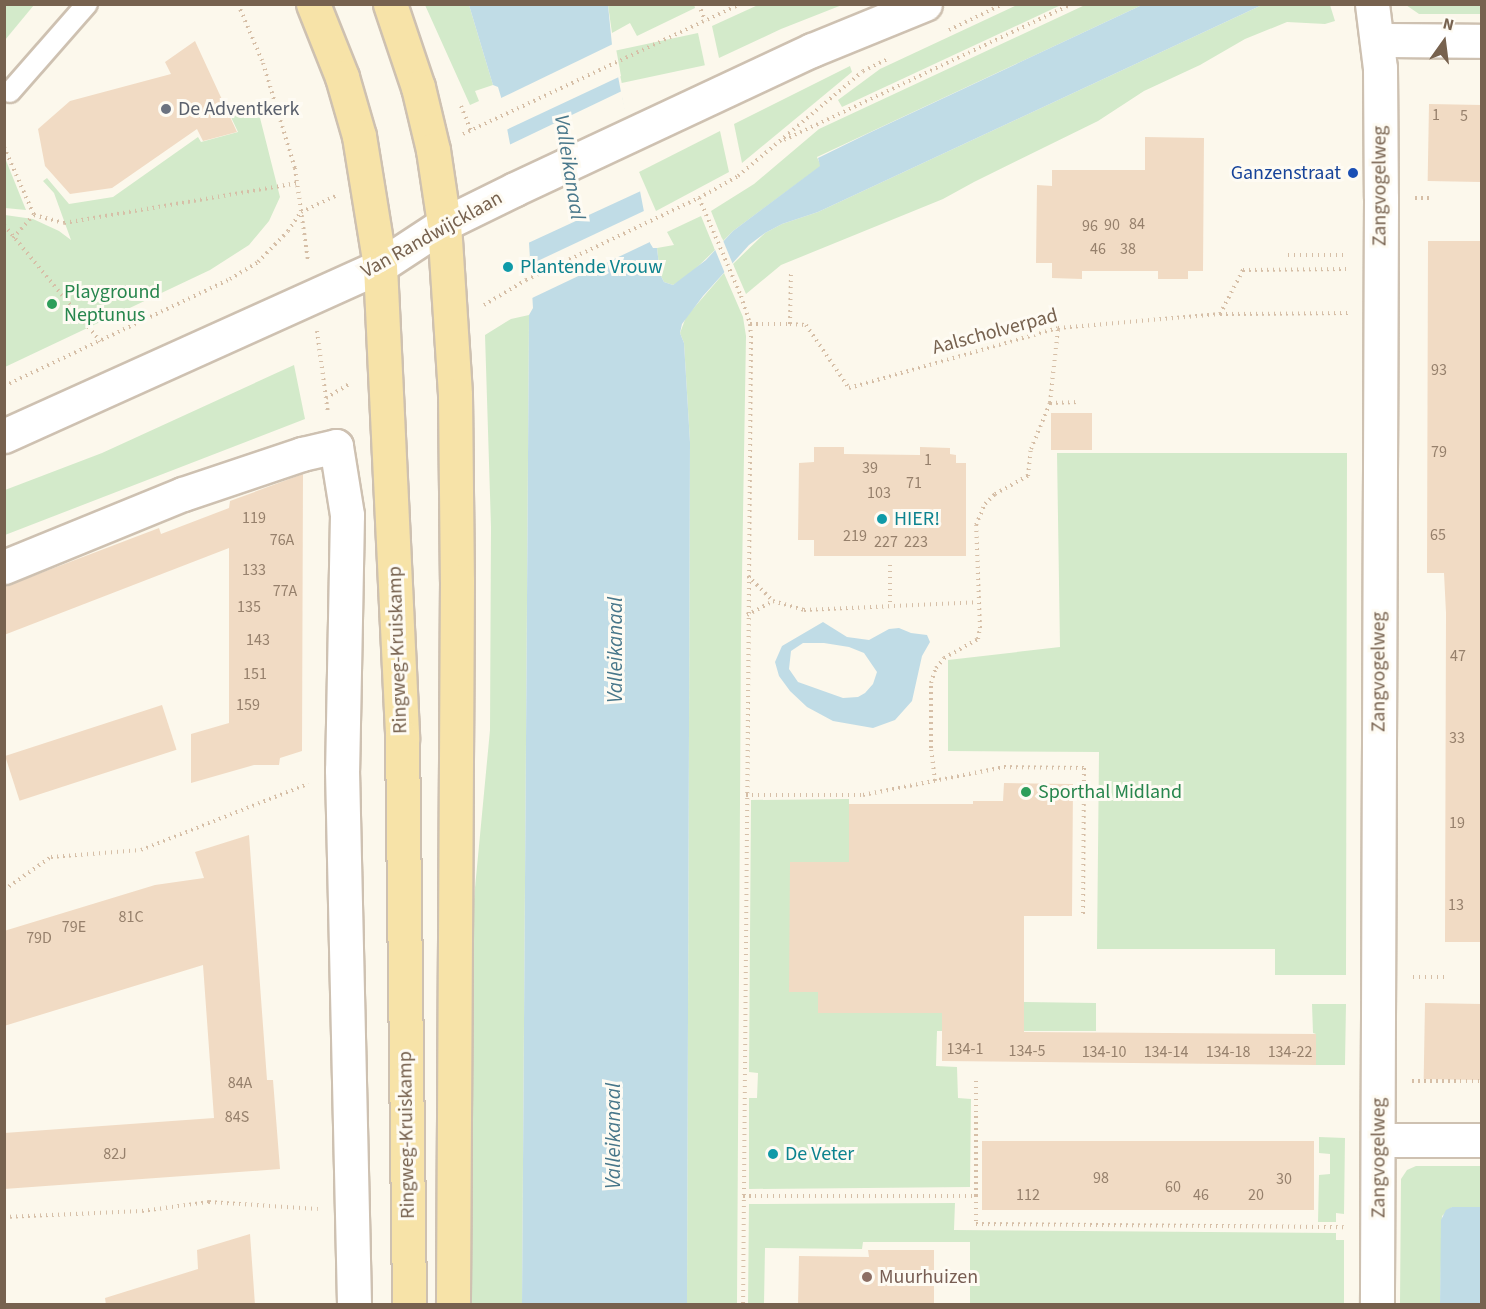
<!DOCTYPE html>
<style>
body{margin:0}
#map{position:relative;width:1486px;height:1309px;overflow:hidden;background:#fcf8ec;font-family:"Source Sans 3",sans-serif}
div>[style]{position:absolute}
.green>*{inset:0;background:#d3eaca;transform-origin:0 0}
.water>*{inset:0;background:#c0dce6}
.pier>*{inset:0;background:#fcf8ec}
.building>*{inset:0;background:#f1dbc4;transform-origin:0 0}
.path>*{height:4px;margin-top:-2px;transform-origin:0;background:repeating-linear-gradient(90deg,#d6bfa7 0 1.5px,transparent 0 6px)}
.roads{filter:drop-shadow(2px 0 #cec1b1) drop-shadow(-2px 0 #cec1b1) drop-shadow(0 2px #cec1b1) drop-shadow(0 -2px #cec1b1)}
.service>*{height:20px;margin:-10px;padding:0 10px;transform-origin:10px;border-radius:10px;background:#fff}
.minor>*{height:33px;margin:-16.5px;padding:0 16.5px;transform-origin:16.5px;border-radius:16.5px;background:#fff}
.tertiary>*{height:33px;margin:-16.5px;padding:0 16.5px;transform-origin:16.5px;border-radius:16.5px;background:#fff}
.primary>*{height:33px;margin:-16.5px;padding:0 16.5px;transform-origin:16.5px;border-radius:16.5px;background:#f7e3a8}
.dots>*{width:16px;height:16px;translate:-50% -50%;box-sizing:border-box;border:3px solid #fefbf3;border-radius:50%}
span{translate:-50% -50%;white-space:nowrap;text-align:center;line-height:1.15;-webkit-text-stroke:6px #fefbf3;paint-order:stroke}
.number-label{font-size:16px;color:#96806c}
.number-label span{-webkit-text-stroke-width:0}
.worship-label{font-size:20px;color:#5b616d}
.left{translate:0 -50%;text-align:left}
.transit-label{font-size:20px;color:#164399}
.right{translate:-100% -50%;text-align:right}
.street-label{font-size:20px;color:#77624f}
.culture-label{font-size:20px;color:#0d838f}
.leisure-label{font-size:20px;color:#27864d}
.education-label{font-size:20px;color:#785e54}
.water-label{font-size:21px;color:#48778a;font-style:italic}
.frame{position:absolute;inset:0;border:6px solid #77624f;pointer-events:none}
.north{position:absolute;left:1414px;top:12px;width:60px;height:60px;-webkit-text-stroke:4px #fefbf3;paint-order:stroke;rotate:14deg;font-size:16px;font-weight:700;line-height:24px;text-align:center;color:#77624f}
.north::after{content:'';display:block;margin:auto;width:21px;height:27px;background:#77624f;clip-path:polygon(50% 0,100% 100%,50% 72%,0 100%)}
</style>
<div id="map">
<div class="green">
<i style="clip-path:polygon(5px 4px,34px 5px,5px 40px,4px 5px)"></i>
<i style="clip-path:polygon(694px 4px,695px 8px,637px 36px,630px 23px,612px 33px,608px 5px)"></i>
<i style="clip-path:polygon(425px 5px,469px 5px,493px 85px,475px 91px,479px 101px,470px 105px)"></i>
<i style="clip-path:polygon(758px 5px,758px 4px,842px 5px,781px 29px,719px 58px,712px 26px)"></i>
<i style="clip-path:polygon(1017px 5px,1061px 5px,842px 107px,838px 100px,880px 69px)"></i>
<i style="clip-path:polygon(1085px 5px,1142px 5px,817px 157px,821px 166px,733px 231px,723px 241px,711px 211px,754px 184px,819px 129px)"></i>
<i style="clip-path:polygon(1262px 5px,1330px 5px,1335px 21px,1325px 24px,1287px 22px,1245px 39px,1200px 65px,1144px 91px,1098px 121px,974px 182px,943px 199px,781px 265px,746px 294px,733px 264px,765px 233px,782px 224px,818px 212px)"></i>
<i style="clip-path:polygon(1406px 5px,1481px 5px,1481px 14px,1419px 14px)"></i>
<i style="left:698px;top:33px;width:33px;height:85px;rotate:78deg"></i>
<i style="clip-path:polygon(850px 66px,852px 72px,742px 163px,734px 124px)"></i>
<i style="clip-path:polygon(257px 106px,280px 197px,269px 221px,249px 245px,210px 270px,5px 367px,5px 215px,33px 219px,59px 231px,71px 240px,54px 193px,43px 181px,47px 178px,69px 204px,113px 197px,198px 137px,201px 142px,238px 132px,230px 115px)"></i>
<i style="clip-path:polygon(720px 131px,729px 172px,656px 211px,639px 172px)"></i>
<i style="clip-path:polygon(5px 158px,26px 210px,5px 208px)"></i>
<i style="clip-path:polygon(701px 216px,715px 250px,688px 276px,673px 285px,664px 282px,660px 274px,657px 248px,674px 245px,667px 232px)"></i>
<i style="clip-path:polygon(724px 273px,743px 317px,746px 336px,741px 635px,737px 1304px,687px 1304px,690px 442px,684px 343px,680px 333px,686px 317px)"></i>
<i style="clip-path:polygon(529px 315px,522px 1304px,471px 1304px,473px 909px,490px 730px,491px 527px,485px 335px,511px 319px)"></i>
<i style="clip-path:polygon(294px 365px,305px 419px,5px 535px,5px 490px,102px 453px)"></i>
<i style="clip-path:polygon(1057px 453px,1347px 453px,1346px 975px,1275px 975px,1275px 949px,1097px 949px,1099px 752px,948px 751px,948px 660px,1060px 647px)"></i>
<i style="clip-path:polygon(849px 799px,849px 862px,790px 862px,790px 992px,818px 992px,818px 1012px,1024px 1002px,1096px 1003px,1096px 1031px,937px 1031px,936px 1066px,957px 1067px,958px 1098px,971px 1099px,970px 1187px,749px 1189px,749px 1098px,757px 1098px,758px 1073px,749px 1072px,751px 800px)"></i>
<i style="clip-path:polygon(1312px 1004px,1346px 1004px,1345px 1065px,1316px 1065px,1316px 1034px,1313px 1033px)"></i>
<i style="clip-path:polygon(1319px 1137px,1345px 1138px,1344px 1214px,1336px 1213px,1336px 1222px,1318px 1222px,1319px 1175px,1330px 1174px,1330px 1154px,1319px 1153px)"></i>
<i style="clip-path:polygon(1416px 1166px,1481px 1166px,1481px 1207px,1452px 1207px,1442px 1216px,1440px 1304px,1400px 1304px,1401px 1179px,1407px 1170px)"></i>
<i style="clip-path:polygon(955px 1203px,954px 1230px,1336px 1233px,1336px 1240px,1344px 1240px,1344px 1304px,970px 1304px,970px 1242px,863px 1242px,862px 1249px,765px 1248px,764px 1304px,748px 1304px,749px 1204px)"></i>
</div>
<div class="water">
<i style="clip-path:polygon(469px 5px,608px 5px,612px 45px,650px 243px,653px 248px,657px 248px,660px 274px,664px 282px,673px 285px,706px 260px,733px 231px,820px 166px,818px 158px,869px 133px,1142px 5px,1262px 5px,818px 212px,782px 224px,765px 233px,749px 245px,703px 296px,682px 324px,680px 333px,684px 343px,690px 442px,687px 1304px,522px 1304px,529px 315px,533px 308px,529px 243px,501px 97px,498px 87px,493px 85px)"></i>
<i style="clip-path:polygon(evenodd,823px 622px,847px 637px,869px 640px,889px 629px,899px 628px,911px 633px,927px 635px,930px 642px,922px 656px,912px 701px,895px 720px,873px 728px,833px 721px,807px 707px,790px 691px,779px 676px,775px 662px,782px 646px,823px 622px,824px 643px,849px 647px,864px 653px,877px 672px,873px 684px,865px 693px,858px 697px,843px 698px,798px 682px,789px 669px,791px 651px,803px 643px,824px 643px)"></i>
<i style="clip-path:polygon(1452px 1207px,1481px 1207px,1481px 1304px,1440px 1304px,1441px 1220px,1446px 1210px)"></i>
</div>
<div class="pier">
<i style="clip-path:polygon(615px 43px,621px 76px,504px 131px,499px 99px)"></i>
<i style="clip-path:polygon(624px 90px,622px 96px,643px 190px,526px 244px,507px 146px)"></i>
<i style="clip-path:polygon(646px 210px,652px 241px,530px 299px,527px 266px)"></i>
<i style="clip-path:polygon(722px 238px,734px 267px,726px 276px,714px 247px)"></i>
</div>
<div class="building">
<i style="clip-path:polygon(195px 41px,237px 132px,203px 141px,197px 129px,112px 188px,70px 194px,45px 166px,38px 129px,70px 101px,171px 74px,165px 62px)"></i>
<i style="left:1429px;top:104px;width:53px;height:77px;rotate:1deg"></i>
<i style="clip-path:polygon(1145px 137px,1204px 138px,1203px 271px,1188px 271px,1188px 279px,1158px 279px,1158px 271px,1082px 271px,1082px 279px,1052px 278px,1052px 263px,1036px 263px,1037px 185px,1052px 186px,1052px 170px,1145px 170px)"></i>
<i style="clip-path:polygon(1428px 241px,1482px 241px,1482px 942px,1445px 942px,1446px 613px,1444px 573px,1427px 573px)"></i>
<i style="left:1092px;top:413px;width:37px;height:41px;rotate:90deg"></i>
<i style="clip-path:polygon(814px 447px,844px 447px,844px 454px,920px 455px,920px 447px,950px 448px,950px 454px,956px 455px,956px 463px,966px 463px,966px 556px,814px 556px,814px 540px,798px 540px,799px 463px,814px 462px)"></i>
<i style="clip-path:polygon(303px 474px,302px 751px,280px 758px,279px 765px,254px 765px,191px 783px,191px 734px,229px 723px,229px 548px,4px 635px,4px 587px,159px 528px,161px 534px,229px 508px,230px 501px)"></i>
<i style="left:162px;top:705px;width:47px;height:165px;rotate:72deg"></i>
<i style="clip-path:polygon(1004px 783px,1073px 784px,1072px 916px,1024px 916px,1024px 1032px,1316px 1034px,1316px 1065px,942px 1061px,942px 1013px,818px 1013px,818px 992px,789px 992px,790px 862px,849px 862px,849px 804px,973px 804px,973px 801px,1003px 801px)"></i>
<i style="clip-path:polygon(249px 835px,267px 1080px,273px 1080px,280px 1169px,4px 1189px,4px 1133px,214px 1118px,203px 965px,4px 1026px,4px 931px,155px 885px,204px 878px,195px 852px)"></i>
<i style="left:1425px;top:1003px;width:57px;height:76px;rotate:1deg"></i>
<i style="left:982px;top:1141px;width:332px;height:69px"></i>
<i style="clip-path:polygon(250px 1234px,255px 1305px,106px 1305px,105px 1298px,198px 1269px,197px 1250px)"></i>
<i style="clip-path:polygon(868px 1250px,934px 1250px,934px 1305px,798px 1305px,799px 1256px,869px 1257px)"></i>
</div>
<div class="path">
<i style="left:238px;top:4px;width:64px;rotate:67deg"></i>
<i style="left:263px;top:63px;width:110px;rotate:73.1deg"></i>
<i style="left:295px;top:168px;width:94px;rotate:82deg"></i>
<i style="left:699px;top:4px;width:18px;rotate:71deg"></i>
<i style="left:949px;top:30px;width:60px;rotate:-25.7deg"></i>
<i style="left:461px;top:106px;width:27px;rotate:68deg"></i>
<i style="left:463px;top:134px;width:307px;rotate:-25.1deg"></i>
<i style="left:784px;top:140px;width:318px;rotate:-25.3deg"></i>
<i style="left:4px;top:147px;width:74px;rotate:66.2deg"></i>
<i style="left:699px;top:198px;width:107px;rotate:66.8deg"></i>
<i style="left:741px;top:296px;width:29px;rotate:72deg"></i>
<i style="left:750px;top:324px;width:12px;rotate:85deg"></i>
<i style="left:751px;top:336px;width:968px;rotate:90.47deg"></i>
<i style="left:1415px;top:198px;width:15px"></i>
<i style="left:4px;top:225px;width:151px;rotate:50.4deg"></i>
<i style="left:13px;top:238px;width:31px;rotate:-48deg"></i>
<i style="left:34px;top:215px;width:31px;rotate:15deg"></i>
<i style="left:64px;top:223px;width:236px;rotate:-9.7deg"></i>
<i style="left:1288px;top:255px;width:60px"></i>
<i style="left:484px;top:305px;width:49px;rotate:-30.8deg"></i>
<i style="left:526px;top:280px;width:191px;rotate:-25.4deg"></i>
<i style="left:699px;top:198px;width:45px;rotate:-29.4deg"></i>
<i style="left:738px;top:176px;width:163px;rotate:-40deg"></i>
<i style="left:863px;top:71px;width:28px;rotate:-26deg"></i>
<i style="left:1220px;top:314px;width:50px;rotate:-62.4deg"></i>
<i style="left:1243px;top:270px;width:103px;rotate:-0.6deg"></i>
<i style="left:750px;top:324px;width:40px"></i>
<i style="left:790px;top:324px;width:51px;rotate:-88.9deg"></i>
<i style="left:790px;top:324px;width:16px;rotate:4deg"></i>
<i style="left:806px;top:325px;width:76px;rotate:55.7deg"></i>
<i style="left:849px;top:388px;width:217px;rotate:-16deg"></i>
<i style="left:1058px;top:328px;width:163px;rotate:-4.9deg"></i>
<i style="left:1220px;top:314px;width:128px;rotate:-0.4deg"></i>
<i style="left:317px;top:331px;width:83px;rotate:82.4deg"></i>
<i style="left:4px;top:386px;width:250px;rotate:-25.3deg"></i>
<i style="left:230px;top:279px;width:33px;rotate:-31deg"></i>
<i style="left:258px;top:262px;width:43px;rotate:-45.9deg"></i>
<i style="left:288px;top:231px;width:23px;rotate:-56deg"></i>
<i style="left:301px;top:212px;width:38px;rotate:-25deg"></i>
<i style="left:326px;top:398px;width:29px;rotate:-31deg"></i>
<i style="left:1050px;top:403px;width:29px;rotate:-2deg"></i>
<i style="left:890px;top:565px;width:41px;rotate:90deg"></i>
<i style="left:748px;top:576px;width:35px;rotate:45deg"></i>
<i style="left:773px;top:601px;width:32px;rotate:16deg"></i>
<i style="left:804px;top:610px;width:173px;rotate:-2.6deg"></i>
<i style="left:747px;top:615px;width:30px;rotate:-28deg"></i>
<i style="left:935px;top:781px;width:33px;rotate:-97deg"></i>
<i style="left:931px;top:748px;width:65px;rotate:-90deg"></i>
<i style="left:931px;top:683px;width:16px;rotate:-72deg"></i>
<i style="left:936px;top:668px;width:13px;rotate:-51deg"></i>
<i style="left:944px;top:658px;width:39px;rotate:-29deg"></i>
<i style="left:978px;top:639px;width:11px;rotate:-80deg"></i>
<i style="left:980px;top:628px;width:103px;rotate:-92.2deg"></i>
<i style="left:976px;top:525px;width:23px;rotate:-67deg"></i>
<i style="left:985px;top:504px;width:14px;rotate:-45deg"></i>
<i style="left:995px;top:494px;width:38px;rotate:-29deg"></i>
<i style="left:1028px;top:476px;width:27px;rotate:-84deg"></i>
<i style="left:1031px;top:449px;width:50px;rotate:-67.6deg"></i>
<i style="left:1050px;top:403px;width:75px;rotate:-83.9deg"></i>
<i style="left:746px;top:795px;width:117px"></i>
<i style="left:863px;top:795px;width:144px;rotate:-11.2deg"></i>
<i style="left:1004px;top:767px;width:80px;rotate:0.7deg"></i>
<i style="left:1084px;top:768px;width:147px;rotate:90.4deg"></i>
<i style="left:4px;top:890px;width:57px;rotate:-35.1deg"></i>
<i style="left:51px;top:857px;width:90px;rotate:-4.4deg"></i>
<i style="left:141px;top:850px;width:180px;rotate:-21.6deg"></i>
<i style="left:1413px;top:977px;width:32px"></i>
<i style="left:1412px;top:1081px;width:70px"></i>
<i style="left:743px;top:1196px;width:233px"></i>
<i style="left:976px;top:1196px;width:116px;rotate:-90deg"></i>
<i style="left:976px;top:1196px;width:28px;rotate:90deg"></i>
<i style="left:976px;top:1224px;width:368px;rotate:0.5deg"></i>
<i style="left:4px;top:1217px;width:138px;rotate:-2.5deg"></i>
<i style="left:142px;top:1211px;width:68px;rotate:-7.7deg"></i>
<i style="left:209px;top:1202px;width:109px;rotate:3.7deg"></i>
</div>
<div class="roads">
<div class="service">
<i style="left:10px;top:92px;width:117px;rotate:-48.8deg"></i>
</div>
<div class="minor">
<i style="left:1372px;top:4px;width:64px;rotate:82.9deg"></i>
<i style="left:1380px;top:68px;width:130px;rotate:89.6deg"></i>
<i style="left:1381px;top:198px;width:1106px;rotate:90.21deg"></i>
<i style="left:1377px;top:40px;width:105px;rotate:0.5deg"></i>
<i style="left:4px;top:567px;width:193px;rotate:-22.2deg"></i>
<i style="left:183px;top:494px;width:126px;rotate:-18.6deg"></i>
<i style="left:302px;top:454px;width:35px;rotate:-13deg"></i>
<i style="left:336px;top:446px;width:70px;rotate:80.9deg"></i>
<i style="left:347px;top:515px;width:255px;rotate:91.1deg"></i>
<i style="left:342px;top:770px;width:534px;rotate:88.71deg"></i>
<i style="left:1379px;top:1140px;width:103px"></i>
</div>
<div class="tertiary">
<i style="left:4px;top:436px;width:413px;rotate:-24.3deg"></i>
<i style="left:380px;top:266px;width:77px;rotate:-33.3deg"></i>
<i style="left:444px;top:224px;width:79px;rotate:-26.2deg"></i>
<i style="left:515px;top:189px;width:328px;rotate:-25.1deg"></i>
<i style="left:812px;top:50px;width:122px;rotate:-22.2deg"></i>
</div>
<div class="primary">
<i style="left:313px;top:4px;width:79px;rotate:68.3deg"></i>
<i style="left:342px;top:77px;width:61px;rotate:73.9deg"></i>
<i style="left:359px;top:136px;width:132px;rotate:80.8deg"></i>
<i style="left:380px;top:266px;width:472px;rotate:87.3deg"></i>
<i style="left:402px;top:737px;width:567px;rotate:89.29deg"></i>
<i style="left:390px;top:4px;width:88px;rotate:71.4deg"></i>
<i style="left:418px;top:87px;width:65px;rotate:76.6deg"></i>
<i style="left:433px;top:150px;width:75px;rotate:81.5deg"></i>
<i style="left:444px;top:224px;width:171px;rotate:86.3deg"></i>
<i style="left:455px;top:395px;width:186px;rotate:89.4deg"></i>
<i style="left:457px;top:581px;width:723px;rotate:90.32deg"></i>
</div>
</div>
<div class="dots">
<i style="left:166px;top:109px;background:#6b7280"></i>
<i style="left:1353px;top:173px;background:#1a4fb4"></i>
<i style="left:508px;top:267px;background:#0f9aa8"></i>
<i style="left:52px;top:304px;background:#2e9e5b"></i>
<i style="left:882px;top:519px;background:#0f9aa8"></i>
<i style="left:1026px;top:792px;background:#2e9e5b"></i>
<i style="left:773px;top:1154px;background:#0f9aa8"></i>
<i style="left:867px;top:1277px;background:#8d6e63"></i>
</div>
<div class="number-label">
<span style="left:1436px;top:115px">1</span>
<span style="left:1464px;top:116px">5</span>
<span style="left:1137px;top:224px">84</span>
<span style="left:1112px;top:225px">90</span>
<span style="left:1090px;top:226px">96</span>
<span style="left:1098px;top:249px">46</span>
<span style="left:1128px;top:249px">38</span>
<span style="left:1439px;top:370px">93</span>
<span style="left:1439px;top:452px">79</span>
<span style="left:928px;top:460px">1</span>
<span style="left:870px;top:468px">39</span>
<span style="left:914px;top:483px">71</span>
<span style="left:879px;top:493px">103</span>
<span style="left:254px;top:518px">119</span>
<span style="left:1438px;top:535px">65</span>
<span style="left:855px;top:536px">219</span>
<span style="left:282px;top:540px">76A</span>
<span style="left:886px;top:542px">227</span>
<span style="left:916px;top:542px">223</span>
<span style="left:254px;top:570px">133</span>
<span style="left:285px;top:591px">77A</span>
<span style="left:249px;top:607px">135</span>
<span style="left:258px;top:640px">143</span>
<span style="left:1458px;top:656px">47</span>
<span style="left:255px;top:674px">151</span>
<span style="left:248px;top:705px">159</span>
<span style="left:1457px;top:738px">33</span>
<span style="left:1457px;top:823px">19</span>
<span style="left:1456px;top:905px">13</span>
<span style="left:131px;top:917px">81C</span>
<span style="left:74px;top:927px">79E</span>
<span style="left:39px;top:938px">79D</span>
<span style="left:965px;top:1049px">134-1</span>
<span style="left:1027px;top:1051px">134-5</span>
<span style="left:1104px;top:1052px">134-10</span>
<span style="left:1166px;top:1052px">134-14</span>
<span style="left:1228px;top:1052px">134-18</span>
<span style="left:1290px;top:1052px">134-22</span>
<span style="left:240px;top:1083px">84A</span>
<span style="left:237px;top:1117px">84S</span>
<span style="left:115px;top:1154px">82J</span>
<span style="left:1101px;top:1178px">98</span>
<span style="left:1284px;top:1179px">30</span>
<span style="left:1173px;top:1187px">60</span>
<span style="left:1028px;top:1195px">112</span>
<span style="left:1201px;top:1195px">46</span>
<span style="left:1256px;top:1195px">20</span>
</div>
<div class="worship-label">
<span class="left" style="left:178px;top:109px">De Adventkerk</span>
</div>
<div class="transit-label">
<span class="right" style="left:1341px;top:173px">Ganzenstraat</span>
</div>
<div class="street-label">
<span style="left:1380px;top:186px;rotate:-90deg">Zangvogelweg</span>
<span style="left:432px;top:235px;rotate:-29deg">Van Randwijcklaan</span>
<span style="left:995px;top:332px;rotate:-15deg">Aalscholverpad</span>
<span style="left:398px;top:650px;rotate:-92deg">Ringweg-Kruiskamp</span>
<span style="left:1379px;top:672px;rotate:-90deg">Zangvogelweg</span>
<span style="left:407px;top:1135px;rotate:-91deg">Ringweg-Kruiskamp</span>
<span style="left:1379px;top:1158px;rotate:-90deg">Zangvogelweg</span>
</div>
<div class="culture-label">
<span class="left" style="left:520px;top:267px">Plantende Vrouw</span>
<span class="left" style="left:894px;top:519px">HIER!</span>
<span class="left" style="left:785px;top:1154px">De Veter</span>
</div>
<div class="leisure-label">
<span class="left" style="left:64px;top:304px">Playground<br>Neptunus</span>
<span class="left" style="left:1038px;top:792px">Sporthal Midland</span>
</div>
<div class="education-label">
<span class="left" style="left:879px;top:1277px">Muurhuizen</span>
</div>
<div class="water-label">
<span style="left:570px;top:167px;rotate:81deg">Valleikanaal</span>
<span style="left:615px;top:650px;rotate:-90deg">Valleikanaal</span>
<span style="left:613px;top:1136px;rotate:-90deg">Valleikanaal</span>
</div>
<div class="frame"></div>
<div class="north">N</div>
</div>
